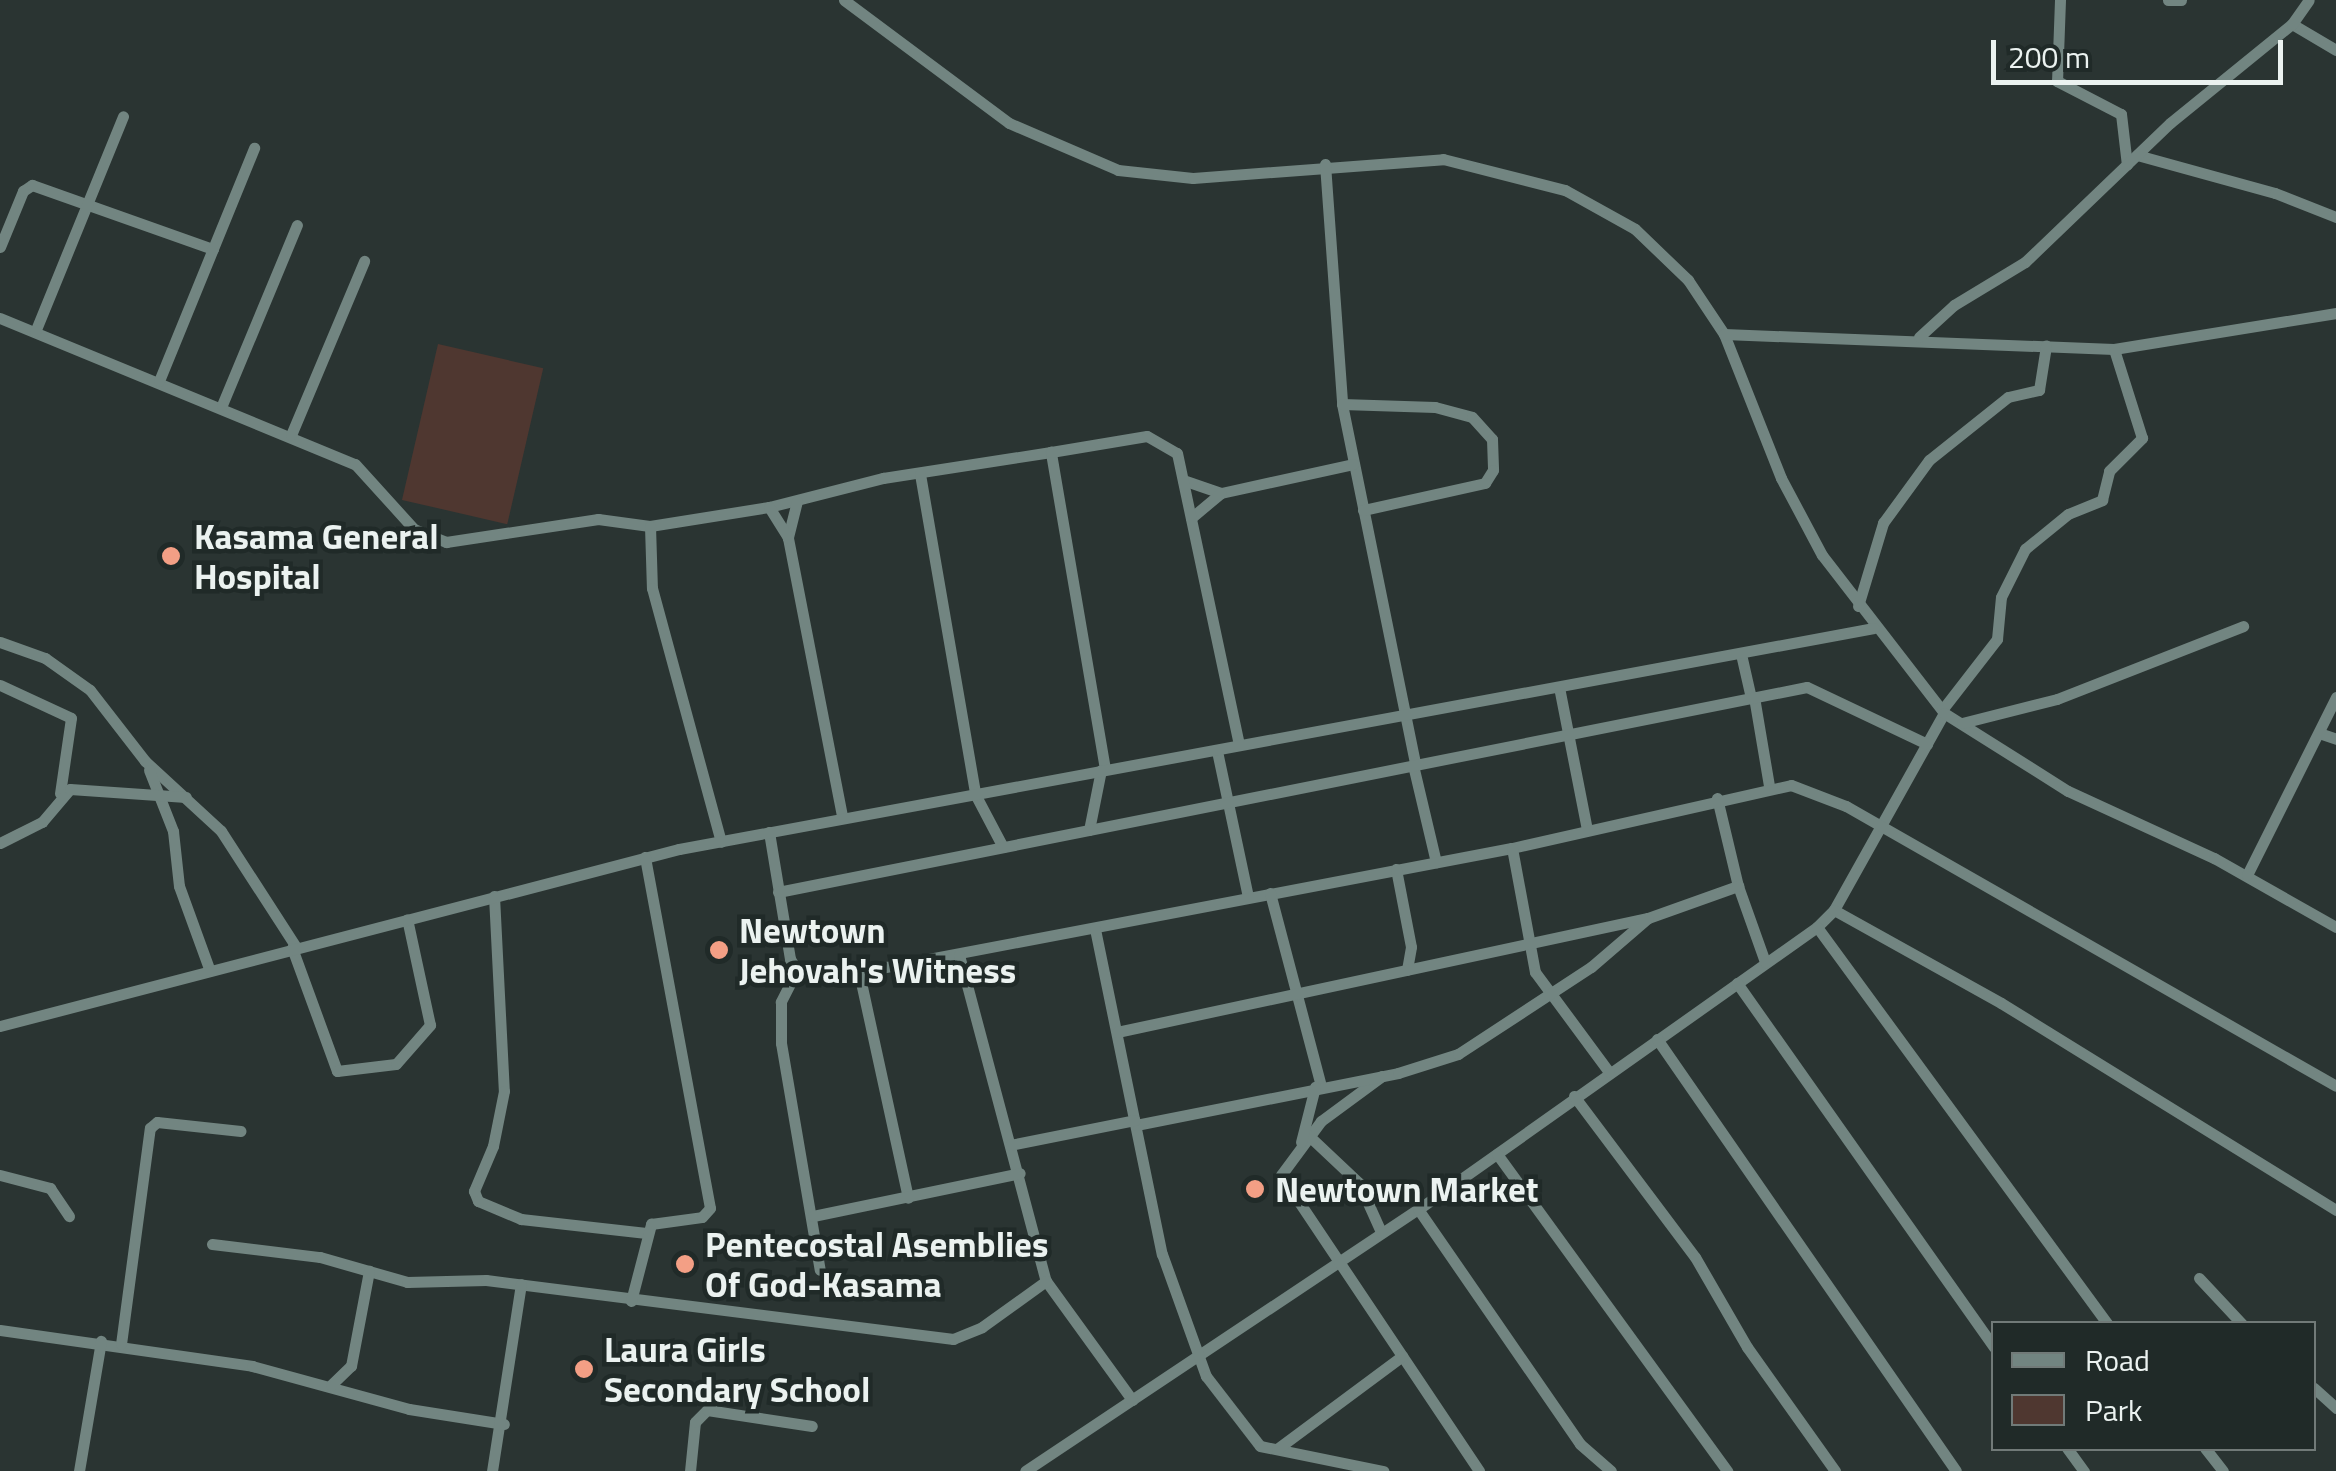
<!DOCTYPE html>
<style>
body{margin:0}
#map{position:relative;width:2336px;height:1471px;overflow:hidden;background:#2a3432;font-family:"Titillium Web",sans-serif}
div>[style]{position:absolute}
.green>*{inset:0;background:#4f3730;transform-origin:0 0}
.minor>*{height:11px;margin:-5.5px;padding:0 5.5px;transform-origin:5.5px;border-radius:5.5px;background:#728581}
.dots>*{width:28px;height:28px;translate:-50% -50%;box-sizing:border-box;border:5px solid #202a28;border-radius:50%}
span{translate:-50% -50%;white-space:nowrap;text-align:center;line-height:1.15;-webkit-text-stroke:9px #202a28;paint-order:stroke}
.poi-label{font-size:35px;color:#ebf2f0;font-weight:700}
.left{translate:0 -50%;text-align:left}
.legend{position:absolute;left:1991px;top:1321px;width:325px;height:130px;box-sizing:border-box;background:#202a28;border:2px solid #717a78;margin:0;padding:12px 18px;list-style:none;font-size:30px;color:#ebf2f0}
.legend li{display:flex;align-items:center;gap:20px;height:50px}
.legend b{width:50px;border:2px solid #717a78}
.scale{position:absolute;left:1991px;top:40px;width:292px;height:45px;box-sizing:border-box;border:5px solid #ebf2f0;border-top:0;padding-left:12px;font-size:30px;line-height:35px;white-space:nowrap;color:#ebf2f0;-webkit-text-stroke:8px #202a28;paint-order:stroke}
</style>
<div id="map">
<div class="green">
<i style="left:438px;top:344px;width:108px;height:160px;rotate:13deg"></i>
</div>
<div class="minor">
<i style="left:844px;top:0;width:206px;rotate:36.7deg"></i>
<i style="left:1009px;top:123px;width:119px;rotate:23.3deg"></i>
<i style="left:1118px;top:170px;width:75px;rotate:6.1deg"></i>
<i style="left:1193px;top:178px;width:251px;rotate:-4.3deg"></i>
<i style="left:1443px;top:159px;width:126px;rotate:14.3deg"></i>
<i style="left:1565px;top:190px;width:80px;rotate:29.1deg"></i>
<i style="left:1635px;top:229px;width:74px;rotate:43.9deg"></i>
<i style="left:1688px;top:280px;width:65px;rotate:56.3deg"></i>
<i style="left:1724px;top:334px;width:155px;rotate:68.4deg"></i>
<i style="left:1781px;top:478px;width:87px;rotate:62deg"></i>
<i style="left:1822px;top:555px;width:200px;rotate:52.3deg"></i>
<i style="left:1944px;top:713px;width:226px;rotate:119.2deg"></i>
<i style="left:1834px;top:910px;width:24px;rotate:135deg"></i>
<i style="left:1817px;top:927px;width:489px;rotate:144.7deg"></i>
<i style="left:1418px;top:1209px;width:472px;rotate:146.3deg"></i>
<i style="left:2060px;top:0;width:81px;rotate:92.1deg"></i>
<i style="left:2057px;top:81px;width:72px;rotate:27.3deg"></i>
<i style="left:2121px;top:114px;width:51px;rotate:83.3deg"></i>
<i style="left:2168px;top:0;width:13px"></i>
<i style="left:2292px;top:24px;width:51px;rotate:30.6deg"></i>
<i style="left:2137px;top:155px;width:143px;rotate:15.4deg"></i>
<i style="left:2275px;top:193px;width:66px;rotate:21.5deg"></i>
<i style="left:1325px;top:164px;width:241px;rotate:85.9deg"></i>
<i style="left:1342px;top:404px;width:367px;rotate:78.5deg"></i>
<i style="left:0;top:247px;width:61px;rotate:-67.7deg"></i>
<i style="left:23px;top:191px;width:11px;rotate:-34deg"></i>
<i style="left:32px;top:185px;width:192px;rotate:19.5deg"></i>
<i style="left:0;top:318px;width:384px;rotate:22.4deg"></i>
<i style="left:355px;top:464px;width:88px;rotate:47.8deg"></i>
<i style="left:414px;top:529px;width:35px;rotate:22deg"></i>
<i style="left:446px;top:542px;width:154px;rotate:-8.6deg"></i>
<i style="left:598px;top:519px;width:52px;rotate:7.7deg"></i>
<i style="left:650px;top:526px;width:121px;rotate:-9.1deg"></i>
<i style="left:769px;top:507px;width:118px;rotate:-14.3deg"></i>
<i style="left:883px;top:478px;width:170px;rotate:-8.8deg"></i>
<i style="left:35px;top:332px;width:233px;rotate:-67.8deg"></i>
<i style="left:1724px;top:334px;width:390px;rotate:2.2deg"></i>
<i style="left:2114px;top:349px;width:225px;rotate:-9.2deg"></i>
<i style="left:1919px;top:337px;width:47px;rotate:-42.4deg"></i>
<i style="left:1954px;top:305px;width:83px;rotate:-31.2deg"></i>
<i style="left:2025px;top:262px;width:201px;rotate:-43.8deg"></i>
<i style="left:2170px;top:123px;width:157px;rotate:-39.1deg"></i>
<i style="left:2292px;top:24px;width:29px;rotate:-55deg"></i>
<i style="left:159px;top:381px;width:252px;rotate:-67.8deg"></i>
<i style="left:1342px;top:404px;width:93px;rotate:1.8deg"></i>
<i style="left:1435px;top:407px;width:38px;rotate:15deg"></i>
<i style="left:1472px;top:417px;width:30px;rotate:48deg"></i>
<i style="left:1492px;top:439px;width:31px;rotate:88deg"></i>
<i style="left:1493px;top:470px;width:15px;rotate:122deg"></i>
<i style="left:1485px;top:483px;width:125px;rotate:167.5deg"></i>
<i style="left:222px;top:405px;width:195px;rotate:-67.4deg"></i>
<i style="left:291px;top:435px;width:189px;rotate:-67.2deg"></i>
<i style="left:920px;top:474px;width:325px;rotate:80.2deg"></i>
<i style="left:975px;top:794px;width:60px;rotate:62.2deg"></i>
<i style="left:1183px;top:480px;width:40px;rotate:18.9deg"></i>
<i style="left:1221px;top:493px;width:135px;rotate:-12.4deg"></i>
<i style="left:797px;top:501px;width:38px;rotate:104deg"></i>
<i style="left:788px;top:538px;width:283px;rotate:79deg"></i>
<i style="left:769px;top:507px;width:36px;rotate:58deg"></i>
<i style="left:1191px;top:518px;width:39px;rotate:-40deg"></i>
<i style="left:650px;top:526px;width:62px;rotate:88.2deg"></i>
<i style="left:652px;top:588px;width:263px;rotate:74.8deg"></i>
<i style="left:1858px;top:606px;width:87px;rotate:-73.2deg"></i>
<i style="left:1883px;top:523px;width:78px;rotate:-53.9deg"></i>
<i style="left:1929px;top:460px;width:101px;rotate:-38.6deg"></i>
<i style="left:2008px;top:397px;width:32px;rotate:-13deg"></i>
<i style="left:2039px;top:390px;width:45px;rotate:-81deg"></i>
<i style="left:0;top:642px;width:48px;rotate:19.6deg"></i>
<i style="left:45px;top:658px;width:55px;rotate:35.4deg"></i>
<i style="left:90px;top:690px;width:90px;rotate:52.2deg"></i>
<i style="left:145px;top:761px;width:103px;rotate:42.6deg"></i>
<i style="left:221px;top:831px;width:138px;rotate:57.1deg"></i>
<i style="left:1741px;top:654px;width:45px;rotate:77.2deg"></i>
<i style="left:0;top:685px;width:78px;rotate:24.9deg"></i>
<i style="left:71px;top:718px;width:76px;rotate:98.3deg"></i>
<i style="left:1559px;top:687px;width:146px;rotate:78.9deg"></i>
<i style="left:1754px;top:697px;width:90px;rotate:80.4deg"></i>
<i style="left:1942px;top:710px;width:90px;rotate:-52.2deg"></i>
<i style="left:1997px;top:639px;width:42px;rotate:-84.6deg"></i>
<i style="left:2001px;top:597px;width:54px;rotate:-63.4deg"></i>
<i style="left:2025px;top:549px;width:55px;rotate:-39.1deg"></i>
<i style="left:2068px;top:514px;width:37px;rotate:-22deg"></i>
<i style="left:2102px;top:500px;width:30px;rotate:-76deg"></i>
<i style="left:2109px;top:471px;width:47px;rotate:-45deg"></i>
<i style="left:2142px;top:438px;width:93px;rotate:-107.5deg"></i>
<i style="left:1944px;top:713px;width:146px;rotate:32.2deg"></i>
<i style="left:2068px;top:791px;width:161px;rotate:24.7deg"></i>
<i style="left:2214px;top:858px;width:140px;rotate:29.5deg"></i>
<i style="left:1962px;top:723px;width:98px;rotate:-14.2deg"></i>
<i style="left:2057px;top:699px;width:200px;rotate:-21.4deg"></i>
<i style="left:2319px;top:733px;width:18px;rotate:19deg"></i>
<i style="left:1217px;top:751px;width:149px;rotate:78deg"></i>
<i style="left:1413px;top:765px;width:100px;rotate:76.7deg"></i>
<i style="left:1105px;top:769px;width:322px;rotate:-99.7deg"></i>
<i style="left:1051px;top:452px;width:97px;rotate:-9.5deg"></i>
<i style="left:1147px;top:436px;width:34px;rotate:30deg"></i>
<i style="left:1177px;top:453px;width:298px;rotate:78deg"></i>
<i style="left:149px;top:770px;width:66px;rotate:68.5deg"></i>
<i style="left:173px;top:831px;width:55px;rotate:83.8deg"></i>
<i style="left:179px;top:886px;width:90px;rotate:70deg"></i>
<i style="left:1717px;top:798px;width:90px;rotate:76.6deg"></i>
<i style="left:1738px;top:886px;width:81px;rotate:70.4deg"></i>
<i style="left:1089px;top:830px;width:61px;rotate:-78.7deg"></i>
<i style="left:769px;top:832px;width:129px;rotate:80.6deg"></i>
<i style="left:790px;top:959px;width:13px;rotate:58deg"></i>
<i style="left:797px;top:970px;width:28px;rotate:19deg"></i>
<i style="left:823px;top:979px;width:701px;rotate:-10.77deg"></i>
<i style="left:1512px;top:848px;width:286px;rotate:-12.7deg"></i>
<i style="left:1791px;top:785px;width:59px;rotate:20.9deg"></i>
<i style="left:1846px;top:806px;width:564px;rotate:29.74deg"></i>
<i style="left:0;top:843px;width:47px;rotate:-26.6deg"></i>
<i style="left:42px;top:822px;width:43px;rotate:-49.7deg"></i>
<i style="left:70px;top:789px;width:116px;rotate:3.9deg"></i>
<i style="left:1512px;top:848px;width:126px;rotate:79.5deg"></i>
<i style="left:1535px;top:972px;width:124px;rotate:53.5deg"></i>
<i style="left:1396px;top:869px;width:79px;rotate:79.1deg"></i>
<i style="left:1411px;top:947px;width:23px;rotate:100deg"></i>
<i style="left:2247px;top:875px;width:199px;rotate:-63.4deg"></i>
<i style="left:778px;top:892px;width:1049px;rotate:-11.27deg"></i>
<i style="left:1807px;top:687px;width:133px;rotate:25.4deg"></i>
<i style="left:1270px;top:893px;width:200px;rotate:75.2deg"></i>
<i style="left:494px;top:896px;width:195px;rotate:87.1deg"></i>
<i style="left:504px;top:1091px;width:56px;rotate:101.3deg"></i>
<i style="left:493px;top:1146px;width:49px;rotate:112.9deg"></i>
<i style="left:474px;top:1191px;width:11px;rotate:68deg"></i>
<i style="left:478px;top:1201px;width:47px;rotate:22.7deg"></i>
<i style="left:521px;top:1219px;width:126px;rotate:6.4deg"></i>
<i style="left:1834px;top:910px;width:191px;rotate:29.1deg"></i>
<i style="left:2001px;top:1003px;width:394px;rotate:31.7deg"></i>
<i style="left:1817px;top:927px;width:492px;rotate:53.8deg"></i>
<i style="left:1095px;top:929px;width:332px;rotate:78.4deg"></i>
<i style="left:1162px;top:1254px;width:130px;rotate:70.2deg"></i>
<i style="left:1206px;top:1376px;width:88px;rotate:52.4deg"></i>
<i style="left:1260px;top:1446px;width:126px;rotate:11.5deg"></i>
<i style="left:292px;top:948px;width:131px;rotate:69.9deg"></i>
<i style="left:337px;top:1071px;width:59px;rotate:-6.8deg"></i>
<i style="left:396px;top:1064px;width:52px;rotate:-48.9deg"></i>
<i style="left:430px;top:1025px;width:108px;rotate:-102.2deg"></i>
<i style="left:959px;top:955px;width:337px;rotate:75.1deg"></i>
<i style="left:1046px;top:1281px;width:147px;rotate:54.1deg"></i>
<i style="left:797px;top:970px;width:36px;rotate:117deg"></i>
<i style="left:781px;top:1002px;width:41px;rotate:90deg"></i>
<i style="left:781px;top:1043px;width:230px;rotate:80.3deg"></i>
<i style="left:859px;top:973px;width:230px;rotate:77.7deg"></i>
<i style="left:1737px;top:983px;width:446px;rotate:54.8deg"></i>
<i style="left:0;top:1026px;width:702px;rotate:-14.61deg"></i>
<i style="left:679px;top:849px;width:1215px;rotate:-10.48deg"></i>
<i style="left:1117px;top:1032px;width:543px;rotate:-12.12deg"></i>
<i style="left:1648px;top:918px;width:96px;rotate:-19.6deg"></i>
<i style="left:1657px;top:1039px;width:525px;rotate:55.31deg"></i>
<i style="left:1382px;top:1076px;width:76px;rotate:143.6deg"></i>
<i style="left:1321px;top:1121px;width:67px;rotate:126.5deg"></i>
<i style="left:1281px;top:1175px;width:356px;rotate:56.2deg"></i>
<i style="left:1574px;top:1096px;width:201px;rotate:53.1deg"></i>
<i style="left:1695px;top:1257px;width:104px;rotate:60deg"></i>
<i style="left:1747px;top:1347px;width:152px;rotate:54.6deg"></i>
<i style="left:1136px;top:1125px;width:267px;rotate:-11.2deg"></i>
<i style="left:1398px;top:1073px;width:63px;rotate:-17.6deg"></i>
<i style="left:1458px;top:1054px;width:159px;rotate:-33.2deg"></i>
<i style="left:1591px;top:967px;width:75px;rotate:-40.7deg"></i>
<i style="left:1308px;top:1135px;width:70px;rotate:43.3deg"></i>
<i style="left:1359px;top:1183px;width:54px;rotate:65.8deg"></i>
<i style="left:1301px;top:1142px;width:57px;rotate:-75.7deg"></i>
<i style="left:1010px;top:1145px;width:127px;rotate:-11.3deg"></i>
<i style="left:1497px;top:1154px;width:392px;rotate:54deg"></i>
<i style="left:0;top:1175px;width:52px;rotate:14.6deg"></i>
<i style="left:50px;top:1188px;width:34px;rotate:56deg"></i>
<i style="left:1418px;top:1209px;width:285px;rotate:55.4deg"></i>
<i style="left:1580px;top:1444px;width:41px;rotate:41.1deg"></i>
<i style="left:813px;top:1216px;width:211px;rotate:-11.7deg"></i>
<i style="left:212px;top:1244px;width:109px;rotate:6.9deg"></i>
<i style="left:320px;top:1257px;width:91px;rotate:16deg"></i>
<i style="left:407px;top:1282px;width:79px;rotate:-1.5deg"></i>
<i style="left:486px;top:1280px;width:471px;rotate:7.2deg"></i>
<i style="left:953px;top:1339px;width:31px;rotate:-22deg"></i>
<i style="left:982px;top:1327px;width:79px;rotate:-35.7deg"></i>
<i style="left:2199px;top:1278px;width:63px;rotate:46.9deg"></i>
<i style="left:631px;top:1301px;width:80px;rotate:-75.4deg"></i>
<i style="left:651px;top:1224px;width:51px;rotate:-7.8deg"></i>
<i style="left:702px;top:1217px;width:12px;rotate:-48deg"></i>
<i style="left:710px;top:1208px;width:357px;rotate:-100.5deg"></i>
<i style="left:0;top:1330px;width:255px;rotate:8.1deg"></i>
<i style="left:252px;top:1366px;width:163px;rotate:15.3deg"></i>
<i style="left:409px;top:1409px;width:96px;rotate:9deg"></i>
<i style="left:121px;top:1344px;width:218px;rotate:-82.4deg"></i>
<i style="left:150px;top:1128px;width:9px;rotate:-41deg"></i>
<i style="left:157px;top:1122px;width:84px;rotate:6.1deg"></i>
<i style="left:331px;top:1385px;width:28px;rotate:-44deg"></i>
<i style="left:351px;top:1366px;width:97px;rotate:-79.3deg"></i>
<i style="left:2314px;top:1388px;width:30px;rotate:42deg"></i>
<i style="left:2067px;top:1448px;width:29px;rotate:54deg"></i>
<i style="left:2205px;top:1448px;width:29px;rotate:52deg"></i>
<i style="left:1277px;top:1449px;width:156px;rotate:-36.6deg"></i>
<i style="left:79px;top:1471px;width:132px;rotate:-80.4deg"></i>
<i style="left:492px;top:1471px;width:189px;rotate:-81.2deg"></i>
<i style="left:690px;top:1471px;width:49px;rotate:-84.2deg"></i>
<i style="left:695px;top:1422px;width:17px;rotate:-45deg"></i>
<i style="left:707px;top:1410px;width:106px;rotate:8.7deg"></i>
</div>
<div class="dots">
<i style="left:171px;top:556px;background:#f39f85"></i>
<i style="left:719px;top:950px;background:#f39f85"></i>
<i style="left:1255px;top:1189px;background:#f39f85"></i>
<i style="left:685px;top:1264px;background:#f39f85"></i>
<i style="left:584px;top:1369px;background:#f39f85"></i>
</div>
<div class="poi-label">
<span class="left" style="left:194px;top:556px">Kasama General<br>Hospital</span>
<span class="left" style="left:739px;top:950px">Newtown<br>Jehovah's Witness</span>
<span class="left" style="left:1275px;top:1189px">Newtown Market</span>
<span class="left" style="left:705px;top:1264px">Pentecostal Asemblies<br>Of God-Kasama</span>
<span class="left" style="left:604px;top:1369px">Laura Girls<br>Secondary School</span>
</div>
<ul class="legend">
<li><b style="height:12px;background:#728581"></b>Road</li>
<li><b style="height:28px;background:#4f3730"></b>Park</li>
</ul>
<div class="scale">200 m</div>
</div>
